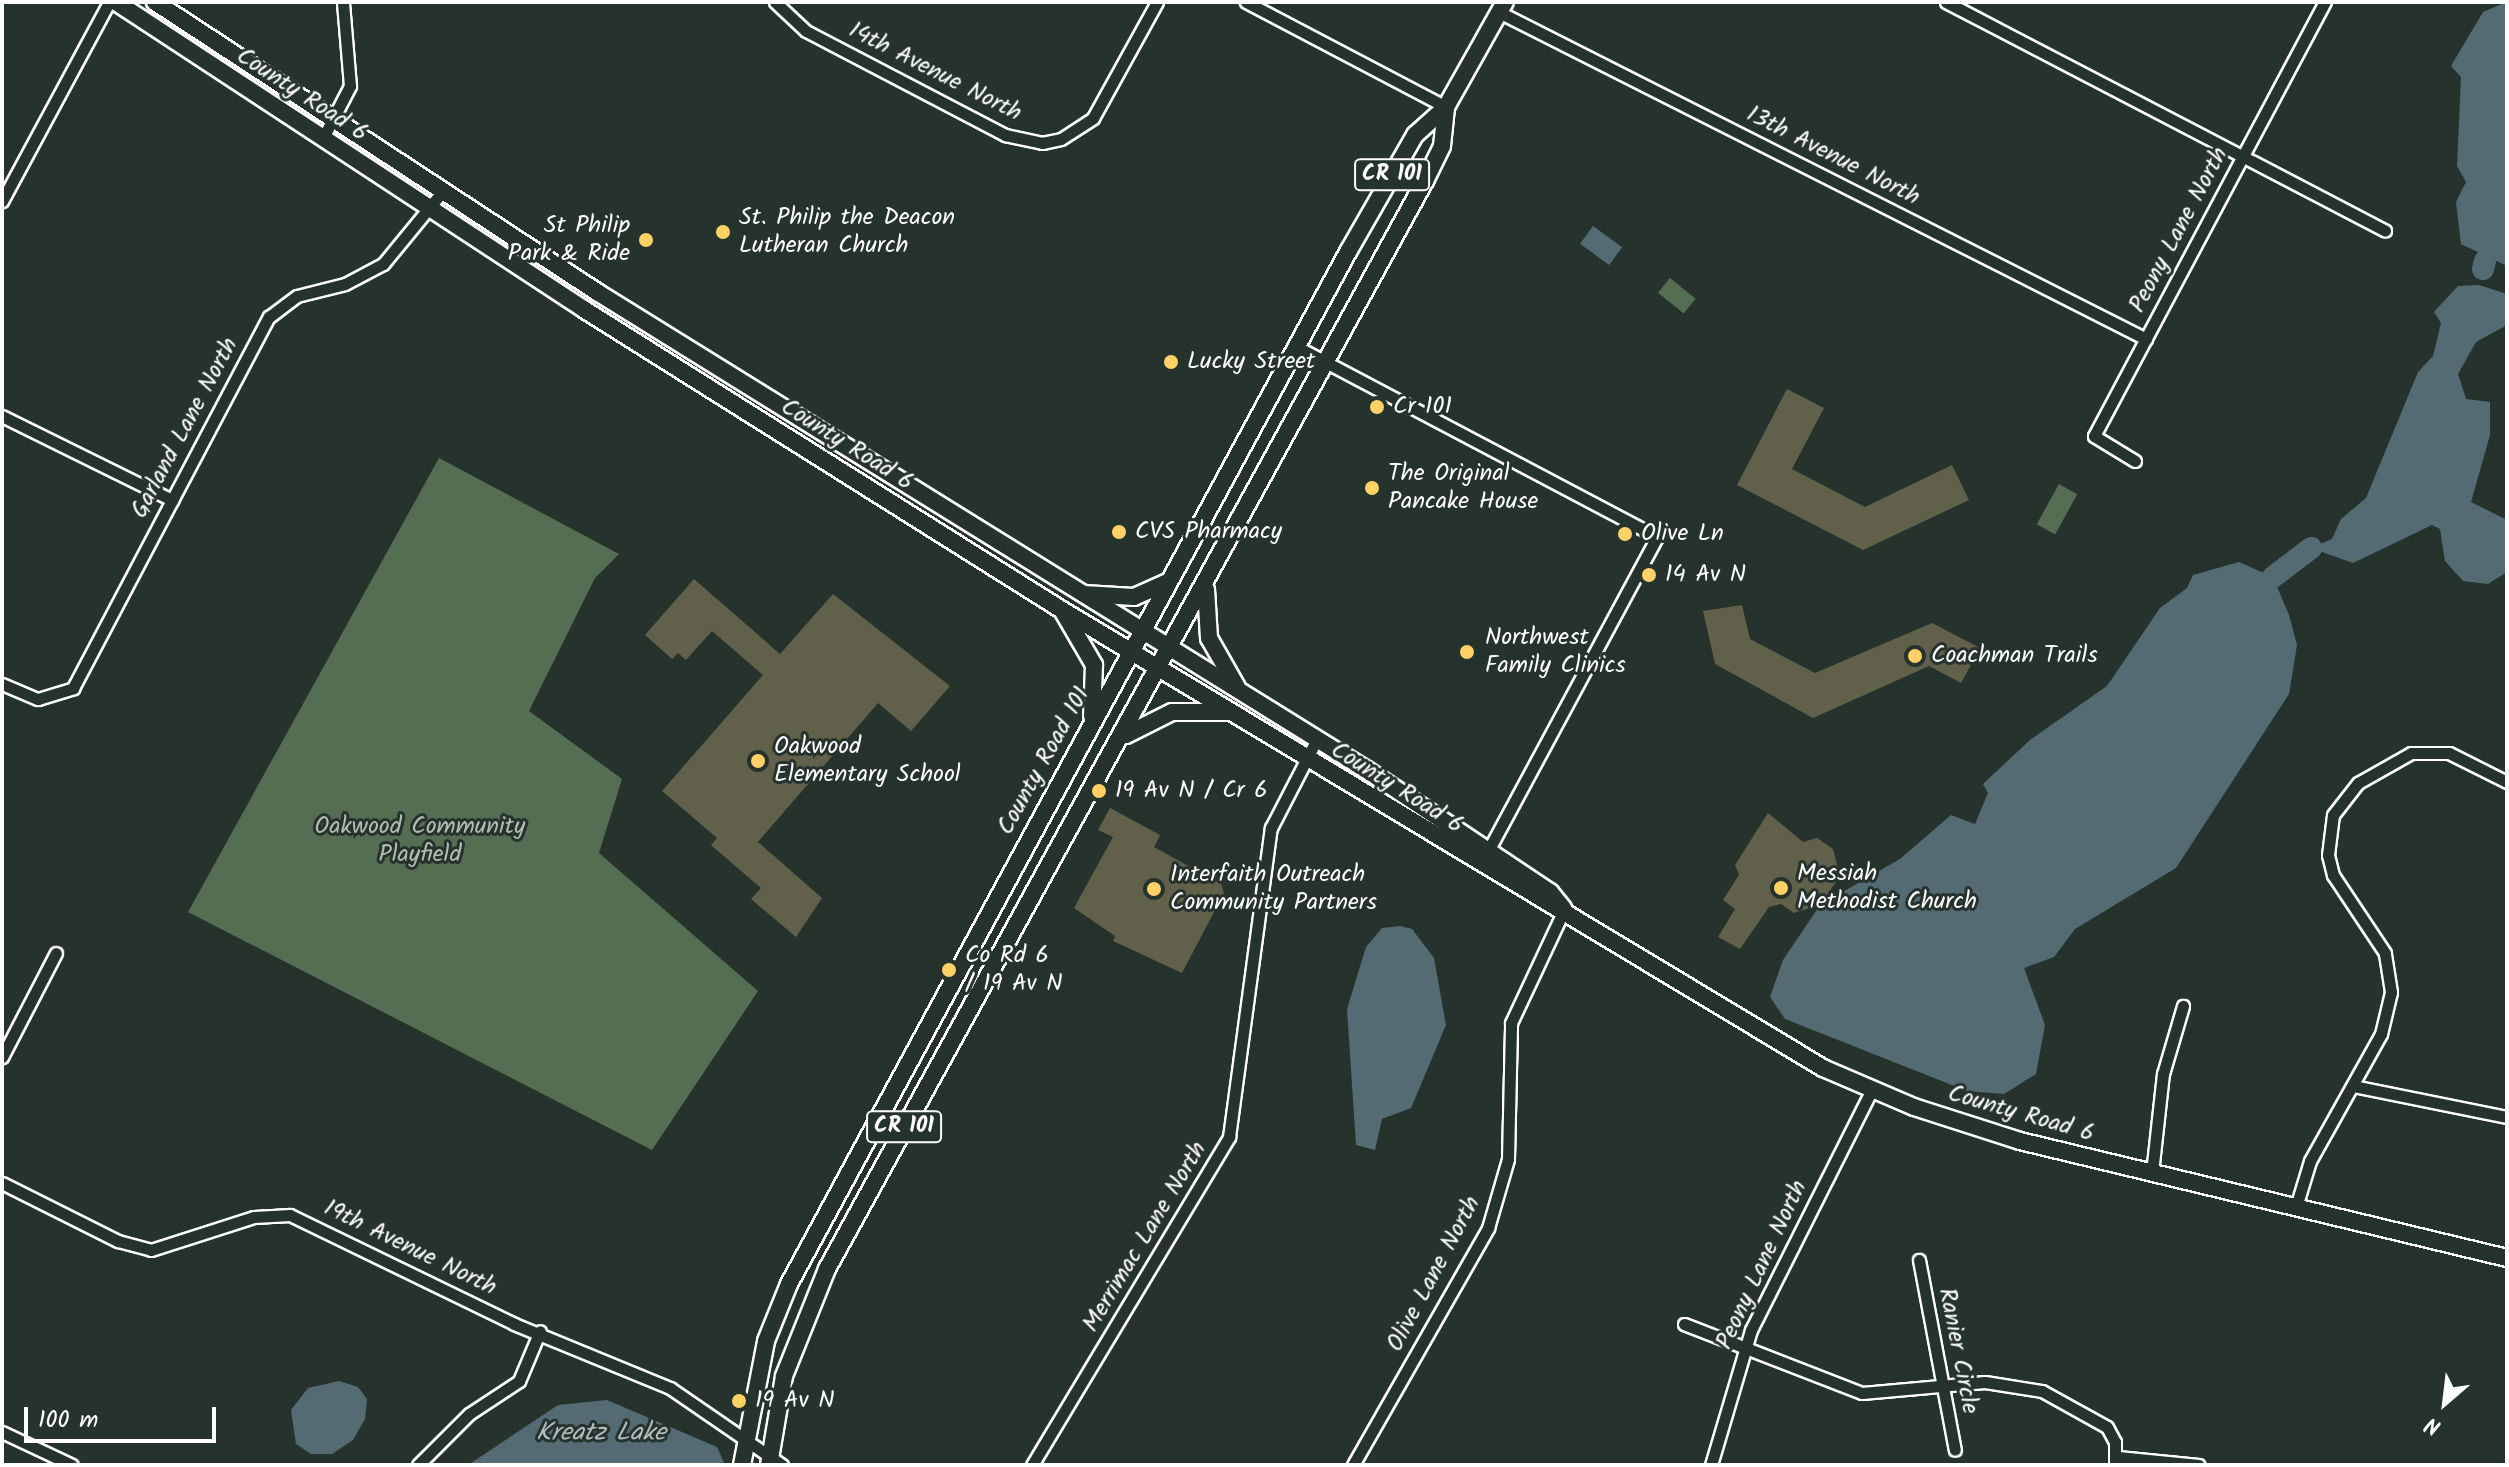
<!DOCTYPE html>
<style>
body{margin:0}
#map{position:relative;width:2509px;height:1467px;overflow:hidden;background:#26332d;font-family:Kalam,sans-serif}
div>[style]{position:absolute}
.green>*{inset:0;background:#556d53;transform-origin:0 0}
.water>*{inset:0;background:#556b74;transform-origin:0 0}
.river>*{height:22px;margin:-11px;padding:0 11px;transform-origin:11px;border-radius:11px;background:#556b74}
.building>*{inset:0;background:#60604b}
.roads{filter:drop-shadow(2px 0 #fff) drop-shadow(-2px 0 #fff) drop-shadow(0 2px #fff) drop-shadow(0 -2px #fff)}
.street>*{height:11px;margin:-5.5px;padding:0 5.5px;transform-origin:5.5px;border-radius:5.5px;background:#26332d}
.secondary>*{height:16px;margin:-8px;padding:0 8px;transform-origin:8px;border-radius:8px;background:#26332d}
.primary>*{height:16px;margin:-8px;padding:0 8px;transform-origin:8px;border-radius:8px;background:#26332d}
.dots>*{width:22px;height:22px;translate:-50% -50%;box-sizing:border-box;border:4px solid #26332d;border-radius:50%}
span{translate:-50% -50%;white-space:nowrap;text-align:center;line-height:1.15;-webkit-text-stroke:6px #26332d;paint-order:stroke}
.shield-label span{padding:2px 6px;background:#26332d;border:2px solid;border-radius:6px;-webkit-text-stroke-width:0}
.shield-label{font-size:22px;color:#fff;font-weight:700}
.street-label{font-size:24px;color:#fff}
.poi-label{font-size:24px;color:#fff}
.left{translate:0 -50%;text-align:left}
.right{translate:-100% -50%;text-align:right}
.park-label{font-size:24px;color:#b2bdb2}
.water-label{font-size:26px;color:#b2bcc0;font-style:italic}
.frame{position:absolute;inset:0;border:4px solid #fff;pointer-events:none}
.north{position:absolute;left:2405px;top:1363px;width:80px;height:80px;-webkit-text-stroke:6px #26332d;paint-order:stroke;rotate:208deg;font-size:22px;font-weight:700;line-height:32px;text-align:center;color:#fff}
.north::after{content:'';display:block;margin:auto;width:28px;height:36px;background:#fff;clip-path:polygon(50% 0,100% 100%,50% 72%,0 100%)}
.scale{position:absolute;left:24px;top:1407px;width:192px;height:36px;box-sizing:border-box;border:4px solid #fff;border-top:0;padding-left:10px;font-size:24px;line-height:28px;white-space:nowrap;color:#fff;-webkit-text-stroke:6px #26332d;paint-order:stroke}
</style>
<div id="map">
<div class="green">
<i style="left:1670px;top:278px;width:33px;height:19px;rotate:39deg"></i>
<i style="clip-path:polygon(439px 458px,619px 554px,595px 578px,529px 711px,622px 779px,599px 853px,758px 991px,652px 1150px,188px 912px)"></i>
<i style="left:2059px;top:484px;width:21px;height:46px;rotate:29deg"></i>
</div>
<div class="water">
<i style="clip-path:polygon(2507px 2px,2507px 266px,2461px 244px,2456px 202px,2466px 182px,2457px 166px,2461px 77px,2451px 66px,2483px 12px)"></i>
<i style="left:1593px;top:226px;width:36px;height:22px;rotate:36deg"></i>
<i style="clip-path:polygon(2479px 285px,2507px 294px,2507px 325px,2476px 342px,2458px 374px,2466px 399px,2490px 402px,2490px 435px,2471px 502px,2507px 520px,2507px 572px,2488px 584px,2463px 581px,2445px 561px,2440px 529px,2432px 525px,2353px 563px,2311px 548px,2332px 539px,2341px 519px,2366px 498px,2418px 372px,2433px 356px,2441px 323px,2434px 312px,2458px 286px)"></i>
<i style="clip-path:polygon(2239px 562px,2273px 577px,2289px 615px,2297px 645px,2289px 694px,2176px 868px,2075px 929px,2054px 957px,2024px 968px,2045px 1025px,2036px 1074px,2004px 1094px,1967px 1091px,1785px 1019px,1770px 997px,1783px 960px,1820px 905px,1900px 859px,1951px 815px,1975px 824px,1988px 793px,1983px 784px,2030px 740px,2107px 686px,2160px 608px,2187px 588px,2193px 575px)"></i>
<i style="clip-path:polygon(1400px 926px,1412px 929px,1434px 958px,1446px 1025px,1411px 1108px,1382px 1119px,1375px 1150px,1356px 1145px,1347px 1009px,1366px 947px,1382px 928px)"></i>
<i style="clip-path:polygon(339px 1381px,358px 1387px,367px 1399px,365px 1419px,353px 1440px,332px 1454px,311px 1454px,296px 1444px,291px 1410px,308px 1388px)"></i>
<i style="clip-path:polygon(607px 1400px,717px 1447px,725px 1465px,468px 1465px,558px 1405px)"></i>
</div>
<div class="river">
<i style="left:2483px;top:269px;width:8px;rotate:-76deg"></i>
<i style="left:2273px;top:577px;width:48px;rotate:-37.3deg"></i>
</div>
<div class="building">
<i style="clip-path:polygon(1787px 389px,1824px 408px,1792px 469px,1865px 507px,1952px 465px,1969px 500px,1863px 550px,1737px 485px)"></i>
<i style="clip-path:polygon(694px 579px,780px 654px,833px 594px,950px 686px,911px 731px,878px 703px,758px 842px,822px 898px,796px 937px,751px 899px,761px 888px,711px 845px,717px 838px,662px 791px,763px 675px,712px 631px,686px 660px,678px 653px,672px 659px,645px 635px)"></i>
<i style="clip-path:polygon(1742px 605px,1750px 639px,1815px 673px,1932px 623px,1980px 648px,1961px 683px,1929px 666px,1813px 718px,1715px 664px,1703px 611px)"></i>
<i style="clip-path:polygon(1110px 808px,1160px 835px,1154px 847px,1221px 884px,1224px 893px,1182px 973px,1113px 941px,1115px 936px,1074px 908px,1113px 837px,1098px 830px)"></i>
<i style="clip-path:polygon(1768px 813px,1803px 842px,1817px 838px,1833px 849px,1840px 876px,1820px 905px,1794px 913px,1781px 904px,1769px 907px,1740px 949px,1718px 937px,1735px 909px,1723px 900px,1739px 875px,1735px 865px)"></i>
</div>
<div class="roads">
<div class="street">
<i style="left:775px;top:2px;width:42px;rotate:43.1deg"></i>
<i style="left:806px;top:31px;width:225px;rotate:27.6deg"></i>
<i style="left:1005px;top:135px;width:38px;rotate:12deg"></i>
<i style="left:1042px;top:143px;width:19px;rotate:-12deg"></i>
<i style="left:1061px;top:139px;width:38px;rotate:-33deg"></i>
<i style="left:1093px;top:118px;width:132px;rotate:-61.1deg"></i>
<i style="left:1246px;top:2px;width:226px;rotate:27.7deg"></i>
<i style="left:1946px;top:2px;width:495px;rotate:27.5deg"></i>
<i style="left:1499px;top:12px;width:725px;rotate:26.81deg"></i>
<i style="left:323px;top:138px;width:59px;rotate:-62.6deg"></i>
<i style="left:350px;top:86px;width:84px;rotate:-94.8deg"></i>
<i style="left:2px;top:201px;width:226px;rotate:-61.7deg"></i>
<i style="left:1297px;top:347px;width:407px;rotate:27.8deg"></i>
<i style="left:1657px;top:537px;width:360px;rotate:118.3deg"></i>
<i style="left:2px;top:416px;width:190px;rotate:26.3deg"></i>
<i style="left:2135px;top:461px;width:48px;rotate:-148.6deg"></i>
<i style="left:2094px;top:436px;width:492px;rotate:-62deg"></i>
<i style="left:2px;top:684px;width:39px;rotate:23deg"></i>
<i style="left:38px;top:699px;width:37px;rotate:-17deg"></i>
<i style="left:73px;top:688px;width:420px;rotate:-62.2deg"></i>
<i style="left:269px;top:317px;width:35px;rotate:-37deg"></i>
<i style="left:297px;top:296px;width:49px;rotate:-14deg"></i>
<i style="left:345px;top:284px;width:43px;rotate:-27.8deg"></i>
<i style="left:383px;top:264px;width:94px;rotate:-50.6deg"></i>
<i style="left:2px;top:1057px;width:117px;rotate:-62.6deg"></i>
<i style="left:2353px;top:1086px;width:157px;rotate:11.4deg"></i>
<i style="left:2152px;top:1173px;width:100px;rotate:-83.7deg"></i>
<i style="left:2163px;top:1074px;width:71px;rotate:-73.6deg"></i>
<i style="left:2px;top:1183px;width:130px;rotate:26.6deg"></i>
<i style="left:118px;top:1241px;width:34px;rotate:15deg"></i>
<i style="left:151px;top:1250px;width:108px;rotate:-17.8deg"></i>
<i style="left:254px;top:1217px;width:36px;rotate:-3deg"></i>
<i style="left:290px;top:1215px;width:249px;rotate:25.9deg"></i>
<i style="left:514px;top:1324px;width:169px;rotate:22.3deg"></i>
<i style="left:670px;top:1388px;width:136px;rotate:34.5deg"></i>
<i style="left:2296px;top:1207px;width:48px;rotate:-73.1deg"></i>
<i style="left:2310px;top:1161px;width:145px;rotate:-60.8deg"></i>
<i style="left:2381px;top:1034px;width:43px;rotate:-76.6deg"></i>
<i style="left:2391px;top:992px;width:39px;rotate:-99deg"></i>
<i style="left:2385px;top:953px;width:94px;rotate:-123.7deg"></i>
<i style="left:2333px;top:875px;width:21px;rotate:-104deg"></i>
<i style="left:2328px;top:855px;width:40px;rotate:-82.9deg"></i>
<i style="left:2333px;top:815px;width:41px;rotate:-52deg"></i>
<i style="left:2358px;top:783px;width:61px;rotate:-29.5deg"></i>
<i style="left:2411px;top:753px;width:38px"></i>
<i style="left:2449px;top:753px;width:65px;rotate:26.6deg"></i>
<i style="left:1919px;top:1260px;width:193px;rotate:79.3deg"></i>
<i style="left:1684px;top:1324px;width:191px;rotate:21.2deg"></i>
<i style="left:1862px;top:1393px;width:123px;rotate:-5.1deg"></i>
<i style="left:1985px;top:1382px;width:58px;rotate:9deg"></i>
<i style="left:2042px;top:1391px;width:74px;rotate:29deg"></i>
<i style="left:2107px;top:1427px;width:17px;rotate:62deg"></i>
<i style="left:2115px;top:1442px;width:23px;rotate:90deg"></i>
<i style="left:2px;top:1432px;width:77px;rotate:25.2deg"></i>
<i style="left:2118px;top:1457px;width:81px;rotate:5.6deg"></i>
<i style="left:418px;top:1465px;width:72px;rotate:-45deg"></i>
<i style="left:469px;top:1414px;width:60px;rotate:-33.4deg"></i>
<i style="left:519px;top:1381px;width:54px;rotate:-67.2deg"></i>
<i style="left:1032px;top:1465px;width:383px;rotate:-59deg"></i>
<i style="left:1229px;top:1137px;width:312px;rotate:-82.3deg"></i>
<i style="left:1271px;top:828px;width:100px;rotate:-62.7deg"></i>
<i style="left:1353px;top:1465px;width:273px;rotate:-60.3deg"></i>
<i style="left:1488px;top:1228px;width:72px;rotate:-73.8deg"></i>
<i style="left:1508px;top:1159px;width:136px;rotate:-88.7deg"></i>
<i style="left:1511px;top:1023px;width:125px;rotate:-64.9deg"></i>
<i style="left:1711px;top:1465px;width:141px;rotate:-73.5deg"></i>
<i style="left:1751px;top:1330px;width:267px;rotate:-63.3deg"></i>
</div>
<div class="secondary">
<i style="left:116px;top:2px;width:561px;rotate:33.29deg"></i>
<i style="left:585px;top:310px;width:563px;rotate:32.17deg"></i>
<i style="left:1062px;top:610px;width:888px;rotate:31.04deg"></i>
<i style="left:1823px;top:1068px;width:99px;rotate:23.2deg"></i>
<i style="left:1914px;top:1107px;width:111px;rotate:17.8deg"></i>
<i style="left:2020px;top:1141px;width:501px;rotate:13.51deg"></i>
<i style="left:155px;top:2px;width:529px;rotate:33.27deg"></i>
<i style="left:597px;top:292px;width:906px;rotate:31.83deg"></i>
<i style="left:1367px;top:770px;width:220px;rotate:33.7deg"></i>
<i style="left:1550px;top:892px;width:21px;rotate:51deg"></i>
</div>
<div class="primary">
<i style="left:1206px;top:589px;width:49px;rotate:86.5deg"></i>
<i style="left:1209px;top:638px;width:56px;rotate:60.3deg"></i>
<i style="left:1084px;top:594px;width:50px;rotate:3.4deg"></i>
<i style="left:1134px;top:597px;width:36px;rotate:-24deg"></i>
<i style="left:1062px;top:610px;width:64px;rotate:59.8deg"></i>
<i style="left:1094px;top:665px;width:51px;rotate:92.2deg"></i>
<i style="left:1126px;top:735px;width:51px;rotate:-26.6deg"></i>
<i style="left:1172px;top:712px;width:57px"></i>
<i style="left:742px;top:1465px;width:126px;rotate:-79deg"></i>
<i style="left:766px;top:1341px;width:61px;rotate:-68deg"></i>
<i style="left:789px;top:1284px;width:1174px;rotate:-61.56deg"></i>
<i style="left:1348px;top:252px;width:135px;rotate:-60.2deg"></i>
<i style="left:1415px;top:135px;width:42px;rotate:-42.1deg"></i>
<i style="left:1446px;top:107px;width:120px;rotate:-60.7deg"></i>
<i style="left:769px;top:1465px;width:90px;rotate:-80.4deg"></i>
<i style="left:784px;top:1376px;width:115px;rotate:-68.1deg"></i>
<i style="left:827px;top:1269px;width:1242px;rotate:-61.21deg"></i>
<i style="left:1425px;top:181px;width:39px;rotate:-64deg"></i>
<i style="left:1442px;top:146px;width:39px;rotate:-84deg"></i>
</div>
</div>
<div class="dots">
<i style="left:723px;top:232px;background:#ffd166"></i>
<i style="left:646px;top:240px;background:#ffd166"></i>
<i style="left:1171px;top:362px;background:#ffd166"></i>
<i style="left:1377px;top:407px;background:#ffd166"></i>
<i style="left:1372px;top:488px;background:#ffd166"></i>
<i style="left:1119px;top:532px;background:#ffd166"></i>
<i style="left:1625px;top:534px;background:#ffd166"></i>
<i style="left:1649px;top:575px;background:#ffd166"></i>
<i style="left:1467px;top:652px;background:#ffd166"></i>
<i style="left:1915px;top:656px;background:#ffd166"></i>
<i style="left:758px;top:761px;background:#ffd166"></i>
<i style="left:1099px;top:791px;background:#ffd166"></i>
<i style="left:1781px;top:888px;background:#ffd166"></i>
<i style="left:1154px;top:889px;background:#ffd166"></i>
<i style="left:949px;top:970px;background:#ffd166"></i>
<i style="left:739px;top:1401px;background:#ffd166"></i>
</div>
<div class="shield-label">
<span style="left:1392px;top:175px">CR 101</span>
<span style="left:904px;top:1127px">CR 101</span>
</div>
<div class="street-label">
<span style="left:935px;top:72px;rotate:27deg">14th Avenue North</span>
<span style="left:302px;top:95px;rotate:33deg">County Road 6</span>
<span style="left:1833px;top:156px;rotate:27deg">13th Avenue North</span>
<span style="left:2179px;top:230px;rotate:-62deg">Peony Lane North</span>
<span style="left:185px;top:428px;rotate:-62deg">Garland Lane North</span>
<span style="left:847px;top:445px;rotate:32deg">County Road 6</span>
<span style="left:1044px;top:761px;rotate:-61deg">County Road 101</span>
<span style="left:1397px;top:788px;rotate:32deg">County Road 6</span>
<span style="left:2021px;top:1114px;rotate:16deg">County Road 6</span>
<span style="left:1145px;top:1237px;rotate:-59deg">Merrimac Lane North</span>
<span style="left:410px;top:1248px;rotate:26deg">19th Avenue North</span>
<span style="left:1762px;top:1265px;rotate:-65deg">Peony Lane North</span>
<span style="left:1434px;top:1274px;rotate:-62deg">Olive Lane North</span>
<span style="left:1958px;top:1351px;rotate:79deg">Ranier Circle</span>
</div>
<div class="poi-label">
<span class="left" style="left:739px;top:232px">St. Philip the Deacon<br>Lutheran Church</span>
<span class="right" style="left:630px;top:240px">St Philip<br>Park &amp; Ride</span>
<span class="left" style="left:1187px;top:362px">Lucky Street</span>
<span class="left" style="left:1393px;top:407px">Cr 101</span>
<span class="left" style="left:1388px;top:488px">The Original<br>Pancake House</span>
<span class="left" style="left:1135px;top:532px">CVS Pharmacy</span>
<span class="left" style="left:1641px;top:534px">Olive Ln</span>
<span class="left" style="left:1665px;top:575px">14 Av N</span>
<span class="left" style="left:1485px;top:652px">Northwest<br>Family Clinics</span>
<span class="left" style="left:1931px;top:656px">Coachman Trails</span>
<span class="left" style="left:774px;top:761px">Oakwood<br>Elementary School</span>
<span class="left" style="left:1115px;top:791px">19 Av N / Cr 6</span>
<span class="left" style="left:1797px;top:888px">Messiah<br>Methodist Church</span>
<span class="left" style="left:1170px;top:889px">Interfaith Outreach<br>Community Partners</span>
<span class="left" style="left:965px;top:970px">Co Rd 6<br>/ 19 Av N</span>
<span class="left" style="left:755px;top:1401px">19 Av N</span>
</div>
<div class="park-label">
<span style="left:420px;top:841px">Oakwood Community<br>Playfield</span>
</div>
<div class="water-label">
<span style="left:601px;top:1434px">Kreatz Lake</span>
</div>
<div class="frame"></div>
<div class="north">N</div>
<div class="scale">100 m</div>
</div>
